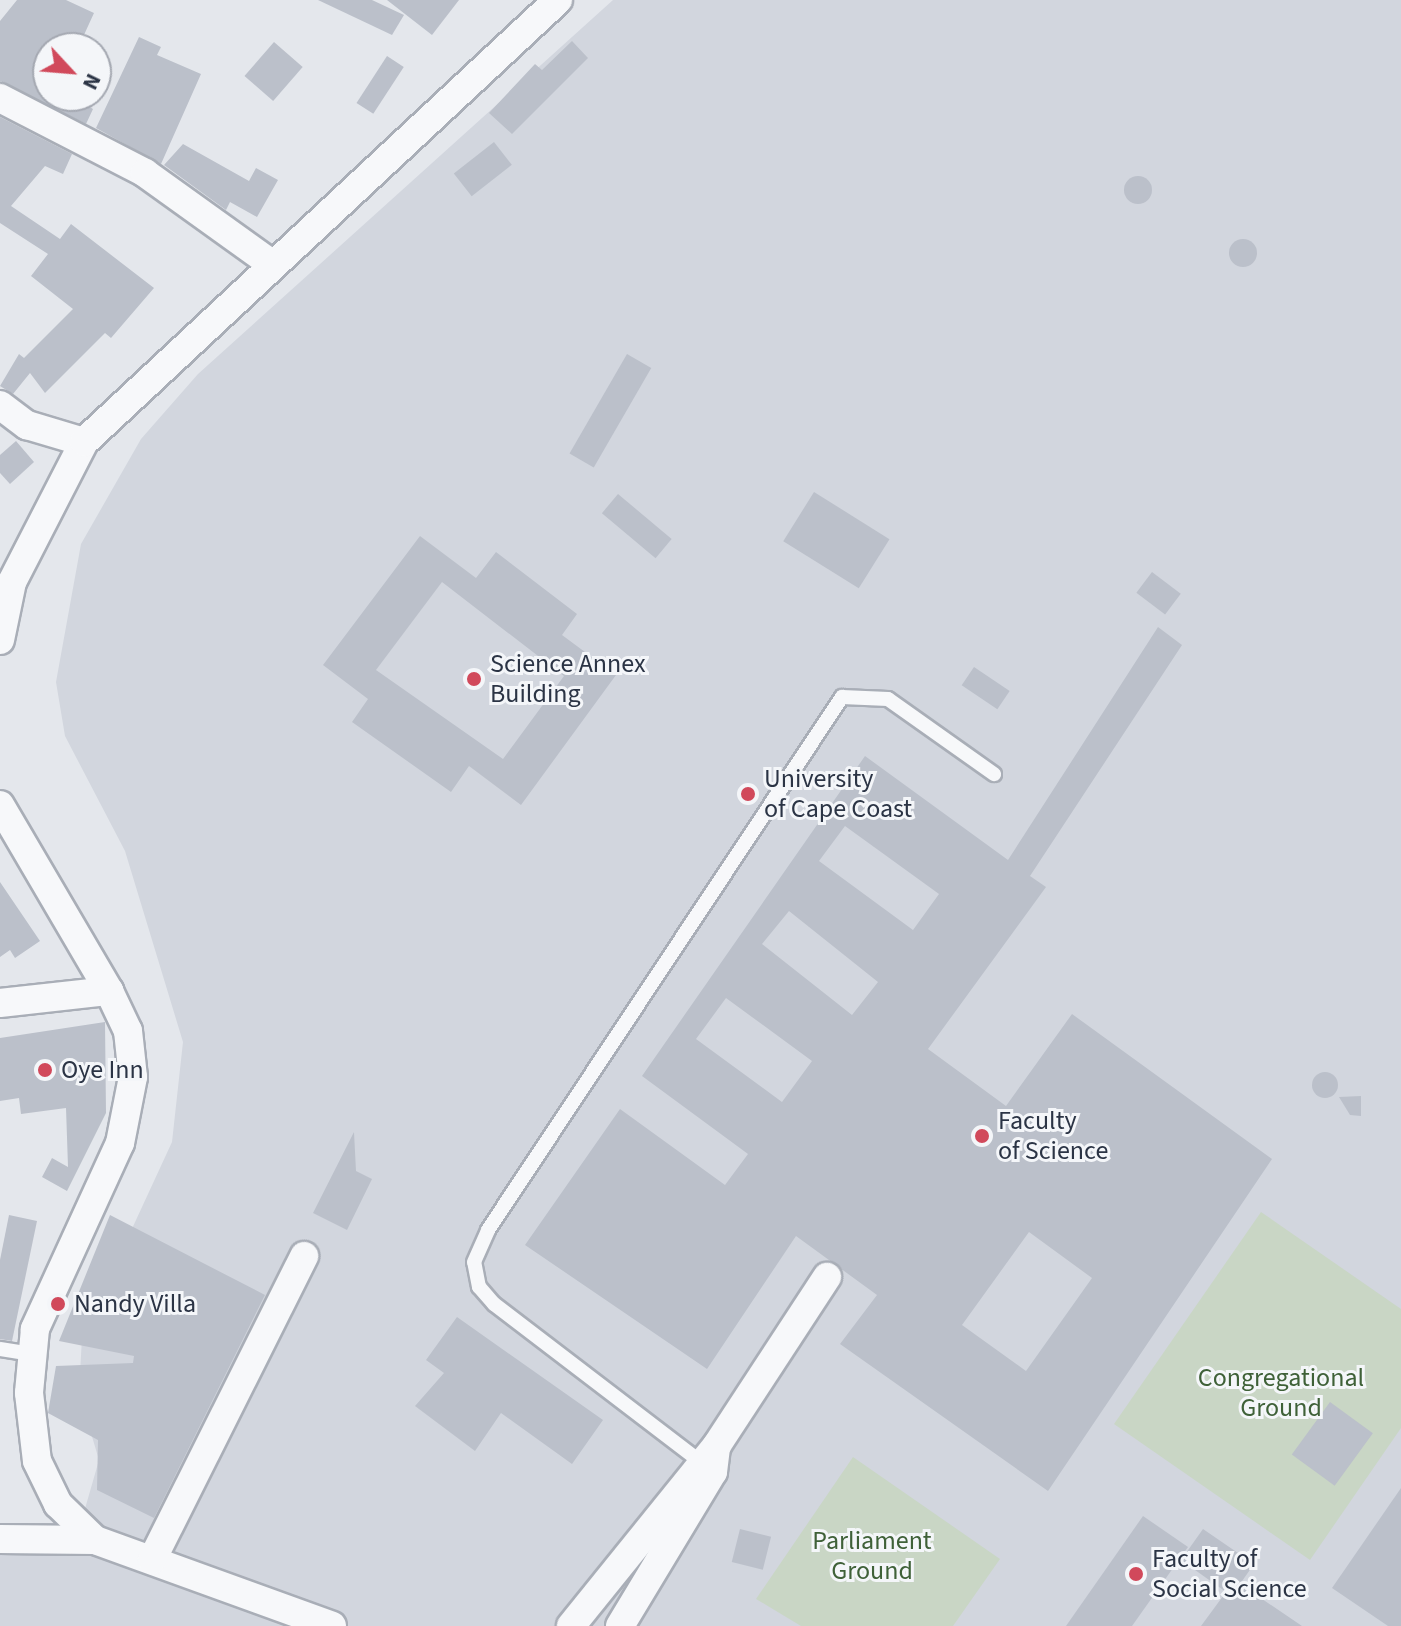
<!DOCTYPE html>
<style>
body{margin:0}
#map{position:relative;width:1401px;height:1626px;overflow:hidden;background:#e4e7ec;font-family:"Source Sans 3",sans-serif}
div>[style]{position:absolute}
.built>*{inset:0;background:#d2d6de}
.green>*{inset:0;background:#c9d6c5}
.building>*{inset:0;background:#bbc0ca;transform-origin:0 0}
.round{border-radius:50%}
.roads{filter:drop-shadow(2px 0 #a9aeb7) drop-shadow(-2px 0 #a9aeb7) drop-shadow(0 2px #a9aeb7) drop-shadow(0 -2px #a9aeb7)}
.service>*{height:14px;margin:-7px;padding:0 7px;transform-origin:7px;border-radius:7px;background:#f7f8fa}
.minor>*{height:28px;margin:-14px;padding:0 14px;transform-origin:14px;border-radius:14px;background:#f7f8fa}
.dots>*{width:22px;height:22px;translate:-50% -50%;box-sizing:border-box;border:4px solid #f4f6f9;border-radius:50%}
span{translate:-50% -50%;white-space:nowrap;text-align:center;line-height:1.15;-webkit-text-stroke:6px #f4f6f9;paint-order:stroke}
.poi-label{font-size:26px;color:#2b3445}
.left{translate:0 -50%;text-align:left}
.park-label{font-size:26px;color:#3f6138}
.north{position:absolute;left:32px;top:32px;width:80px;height:80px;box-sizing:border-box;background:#f4f6f9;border:2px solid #a4a8b1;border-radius:50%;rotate:116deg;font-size:22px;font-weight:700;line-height:32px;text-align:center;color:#2b3445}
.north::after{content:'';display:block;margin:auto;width:28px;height:36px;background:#d1495b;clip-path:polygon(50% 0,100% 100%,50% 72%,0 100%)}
</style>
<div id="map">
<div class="built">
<i style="clip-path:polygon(613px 0,1401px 0,1401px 1626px,0 1626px,0 1539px,76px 1540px,99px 1460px,79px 1393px,82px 1337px,172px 1142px,183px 1042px,125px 851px,65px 736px,56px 682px,81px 544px,141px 439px,198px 374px)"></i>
</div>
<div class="green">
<i style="clip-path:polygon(1261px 1212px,1401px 1309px,1401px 1428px,1310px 1560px,1114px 1424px)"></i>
<i style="clip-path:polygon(853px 1457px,1000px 1559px,953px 1626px,801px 1626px,756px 1599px)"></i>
</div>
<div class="building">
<i style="clip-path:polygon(17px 0,66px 0,94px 13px,78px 48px,48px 48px,48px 96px,72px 96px,93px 109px,86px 124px,0 81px,0 21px)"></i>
<i style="clip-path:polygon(318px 0,372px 0,404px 15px,392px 35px)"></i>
<i style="clip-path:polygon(387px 0,459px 0,432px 35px)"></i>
<i style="clip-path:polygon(139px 37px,161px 47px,157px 55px,201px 74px,161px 164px,96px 128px)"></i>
<i style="clip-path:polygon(572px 41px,588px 58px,512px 134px,489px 113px,535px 64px,542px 70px)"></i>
<i style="left:274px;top:42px;width:38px;height:45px;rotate:41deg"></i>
<i style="left:387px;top:56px;width:20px;height:56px;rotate:33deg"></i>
<i style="clip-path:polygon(0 117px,72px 154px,63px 174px,45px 166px,11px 206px,60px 239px,71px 224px,154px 288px,111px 338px,105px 333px,45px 393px,30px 373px,13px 394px,0 386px,19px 354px,24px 358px,73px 309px,31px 276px,48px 254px,0 223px)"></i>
<i style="left:494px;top:142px;width:29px;height:51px;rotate:52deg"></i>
<i style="clip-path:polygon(183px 144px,249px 181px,256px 168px,278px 180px,257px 217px,230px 202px,226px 210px,164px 165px)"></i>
<i class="round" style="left:1124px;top:176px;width:28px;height:28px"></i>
<i class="round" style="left:1229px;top:239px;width:28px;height:28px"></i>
<i style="left:627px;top:354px;width:28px;height:115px;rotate:30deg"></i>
<i style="clip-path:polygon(16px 441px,34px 462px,10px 484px,0 473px,0 455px)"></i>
<i style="left:814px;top:492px;width:89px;height:58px;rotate:32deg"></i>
<i style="left:618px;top:494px;width:70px;height:25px;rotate:40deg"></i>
<i style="clip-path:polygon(evenodd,420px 536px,476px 578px,496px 552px,577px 614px,562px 635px,616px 675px,521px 805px,469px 766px,451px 792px,352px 722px,368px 699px,323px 665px,420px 536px,442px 582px,564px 676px,503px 759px,376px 670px,442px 582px)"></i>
<i style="left:1152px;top:572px;width:36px;height:26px;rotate:37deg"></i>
<i style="clip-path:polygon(evenodd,1158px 627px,1182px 645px,1030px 876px,1046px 887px,928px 1049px,1006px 1106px,1072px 1014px,1272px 1159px,1048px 1491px,840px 1344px,877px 1295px,796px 1236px,707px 1369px,525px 1245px,620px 1109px,725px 1185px,748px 1154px,642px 1076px,865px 756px,1008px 860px,1158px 627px,845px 826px,939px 894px,913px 930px,819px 861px,845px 826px,1158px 627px,789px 911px,878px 982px,852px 1015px,762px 944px,789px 911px,1158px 627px,726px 998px,812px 1061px,782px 1102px,696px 1039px,726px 998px,1158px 627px,1029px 1232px,1092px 1278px,1026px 1371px,962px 1325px,1029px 1232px)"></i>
<i style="left:974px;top:667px;width:43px;height:22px;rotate:34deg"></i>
<i style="clip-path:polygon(0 882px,40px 941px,15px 958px,10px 950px,0 957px)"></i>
<i style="clip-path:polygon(105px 1022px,106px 1113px,67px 1191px,42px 1177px,52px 1158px,68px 1167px,66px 1108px,21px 1114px,19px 1098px,0 1101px,0 1038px)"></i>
<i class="round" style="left:1312px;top:1072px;width:26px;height:26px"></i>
<i style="clip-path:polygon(1361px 1096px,1361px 1116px,1350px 1115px,1339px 1097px)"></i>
<i style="clip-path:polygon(354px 1132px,356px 1171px,372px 1179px,347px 1230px,313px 1213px)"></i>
<i style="clip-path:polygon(9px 1215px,37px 1221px,12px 1341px,0 1339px,0 1260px)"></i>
<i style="clip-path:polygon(110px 1215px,265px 1295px,154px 1518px,97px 1490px,98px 1440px,48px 1413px,56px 1366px,133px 1363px,134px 1356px,59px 1341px)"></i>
<i style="clip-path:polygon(457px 1317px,603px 1420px,572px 1464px,501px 1413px,475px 1451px,415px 1406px,444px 1373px,426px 1360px)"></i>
<i style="left:1330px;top:1402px;width:53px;height:65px;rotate:36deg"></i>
<i style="clip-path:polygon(1401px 1488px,1401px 1626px,1388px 1626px,1332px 1588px)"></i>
<i style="clip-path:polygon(1143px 1516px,1188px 1547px,1132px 1626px,1066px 1626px)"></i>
<i style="left:740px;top:1529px;width:32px;height:34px;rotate:14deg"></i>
<i style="clip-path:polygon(1203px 1529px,1254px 1564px,1240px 1584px,1302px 1626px,1201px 1626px,1226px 1592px,1181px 1560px)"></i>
</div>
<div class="roads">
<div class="service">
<i style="left:0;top:1349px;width:33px;rotate:9deg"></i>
<i style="left:706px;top:1466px;width:267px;rotate:-142.6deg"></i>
<i style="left:494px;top:1304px;width:23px;rotate:-131deg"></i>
<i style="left:479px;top:1287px;width:25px;rotate:-101deg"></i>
<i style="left:474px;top:1262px;width:35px;rotate:-66deg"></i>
<i style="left:488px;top:1230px;width:640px;rotate:-56.41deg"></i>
<i style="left:842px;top:697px;width:46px;rotate:2.5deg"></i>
<i style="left:888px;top:699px;width:130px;rotate:35.3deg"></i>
</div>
<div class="minor">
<i style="left:0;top:98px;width:163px;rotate:27.3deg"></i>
<i style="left:145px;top:173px;width:153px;rotate:35.7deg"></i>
<i style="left:0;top:405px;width:34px;rotate:37deg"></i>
<i style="left:27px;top:425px;width:59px;rotate:16.6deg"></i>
<i style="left:0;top:640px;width:59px;rotate:-78.3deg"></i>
<i style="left:12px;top:582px;width:157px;rotate:-62.8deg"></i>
<i style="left:84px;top:442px;width:648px;rotate:-43deg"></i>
<i style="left:0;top:805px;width:216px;rotate:59.6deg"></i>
<i style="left:109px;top:991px;width:44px;rotate:64.6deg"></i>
<i style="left:128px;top:1031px;width:46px;rotate:83.8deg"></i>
<i style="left:133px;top:1077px;width:67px;rotate:101.1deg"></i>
<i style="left:120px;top:1143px;width:205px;rotate:114.6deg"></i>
<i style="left:35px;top:1329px;width:64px;rotate:95.4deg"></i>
<i style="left:29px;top:1393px;width:68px;rotate:83.3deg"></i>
<i style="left:37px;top:1461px;width:48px;rotate:64deg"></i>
<i style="left:58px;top:1504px;width:52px;rotate:44.2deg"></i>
<i style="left:95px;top:1540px;width:252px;rotate:19.9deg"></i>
<i style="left:0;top:1003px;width:110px;rotate:-6.3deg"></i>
<i style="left:0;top:1539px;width:95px;rotate:0.6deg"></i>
<i style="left:152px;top:1560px;width:340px;rotate:-63.4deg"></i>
<i style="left:571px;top:1626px;width:233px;rotate:-51.1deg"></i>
<i style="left:717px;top:1445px;width:201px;rotate:-56.8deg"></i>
<i style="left:620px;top:1626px;width:180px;rotate:-58.9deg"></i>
<i style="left:713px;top:1472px;width:23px;rotate:-83deg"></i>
</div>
</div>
<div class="dots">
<i style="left:474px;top:679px;background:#d1495b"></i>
<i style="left:748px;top:794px;background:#d1495b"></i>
<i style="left:45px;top:1070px;background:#d1495b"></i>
<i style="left:982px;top:1136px;background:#d1495b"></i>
<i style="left:58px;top:1304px;background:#d1495b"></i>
<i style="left:1136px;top:1574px;background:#d1495b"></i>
</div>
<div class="poi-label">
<span class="left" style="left:490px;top:679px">Science Annex<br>Building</span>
<span class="left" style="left:764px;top:794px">University<br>of Cape Coast</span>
<span class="left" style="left:61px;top:1070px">Oye Inn</span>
<span class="left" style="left:998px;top:1136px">Faculty<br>of Science</span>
<span class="left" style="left:74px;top:1304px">Nandy Villa</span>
<span class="left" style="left:1152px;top:1574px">Faculty of<br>Social Science</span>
</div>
<div class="park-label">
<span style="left:1281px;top:1393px">Congregational<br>Ground</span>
<span style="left:872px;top:1556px">Parliament<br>Ground</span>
</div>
<div class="north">N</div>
</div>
